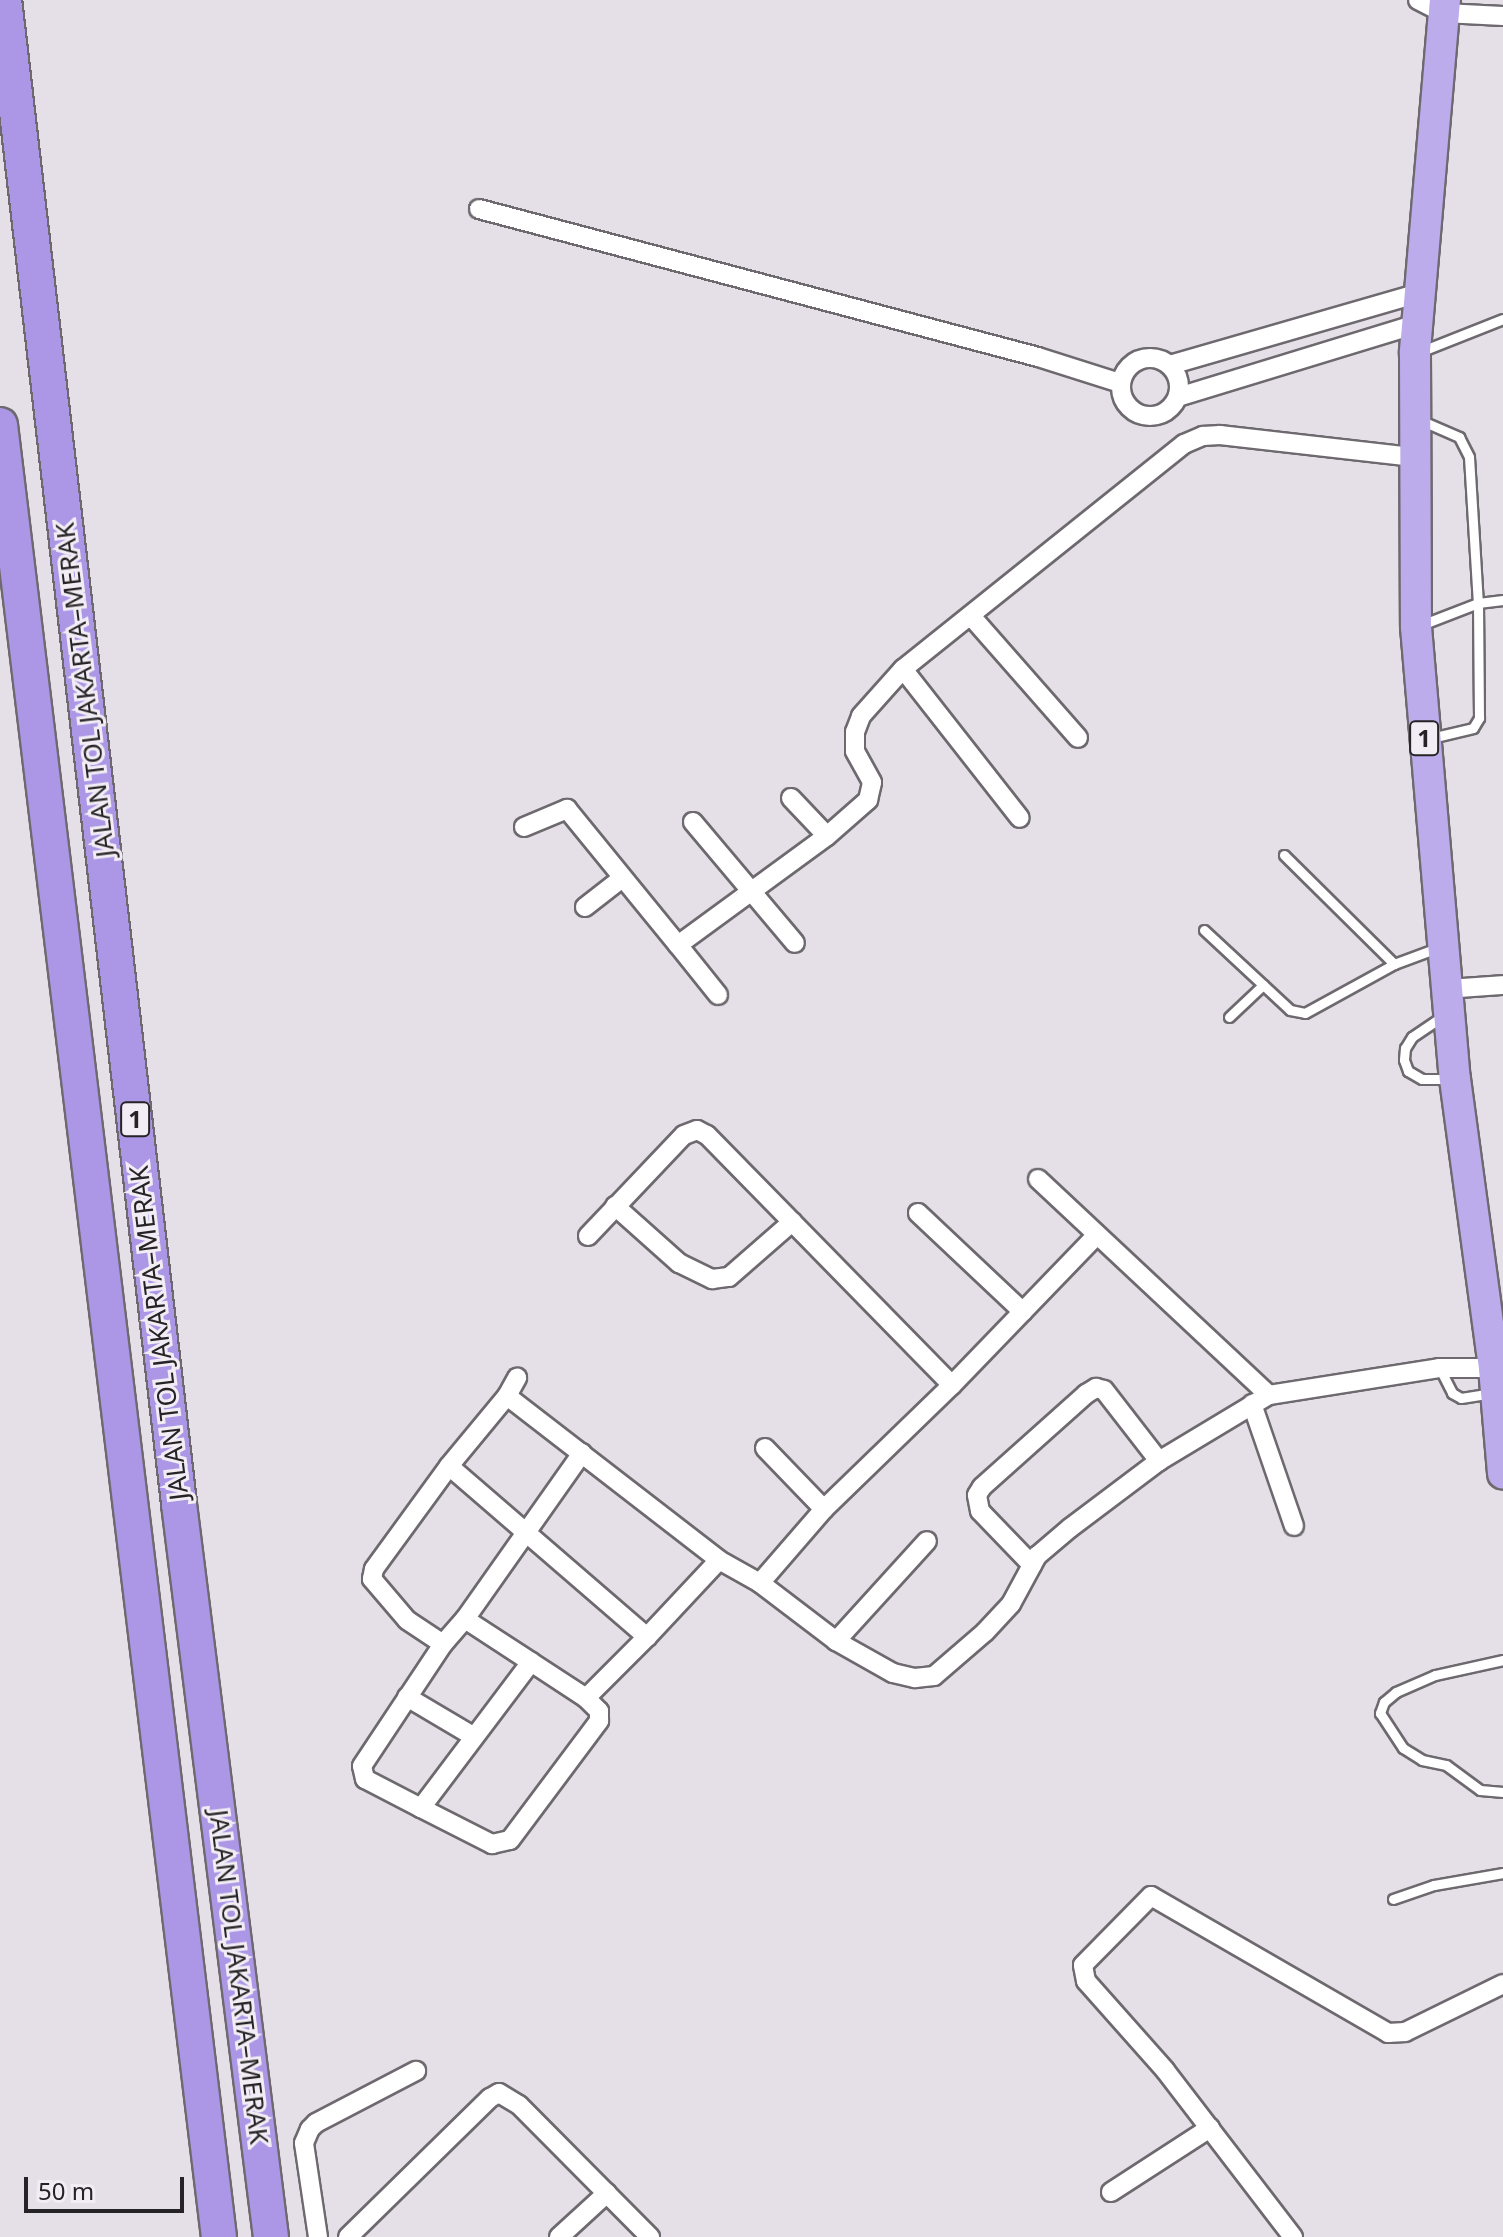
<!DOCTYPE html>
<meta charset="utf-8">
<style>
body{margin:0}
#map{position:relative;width:1503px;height:2237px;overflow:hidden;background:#e5e0e7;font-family:"Noto Sans",sans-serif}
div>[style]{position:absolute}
.roads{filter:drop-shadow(2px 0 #6e696f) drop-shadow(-2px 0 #6e696f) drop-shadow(0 2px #6e696f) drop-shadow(0 -2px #6e696f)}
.service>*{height:9px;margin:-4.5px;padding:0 4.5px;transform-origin:4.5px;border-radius:4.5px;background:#fff}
.minor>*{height:18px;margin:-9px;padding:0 9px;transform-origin:9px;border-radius:9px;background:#fff}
.minor>.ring{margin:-9px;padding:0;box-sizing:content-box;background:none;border:18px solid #fff;border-radius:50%}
.trunk>*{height:30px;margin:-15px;padding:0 15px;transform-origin:15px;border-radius:15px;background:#bcaceb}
.motorway>*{height:34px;margin:-17px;padding:0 17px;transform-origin:17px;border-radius:17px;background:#ab97e6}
span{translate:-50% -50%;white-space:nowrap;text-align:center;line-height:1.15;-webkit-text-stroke:6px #f2edf4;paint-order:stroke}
.shield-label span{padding:2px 6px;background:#f2edf4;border:2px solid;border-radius:6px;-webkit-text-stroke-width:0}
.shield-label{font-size:24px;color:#252325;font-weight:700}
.street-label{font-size:26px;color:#252325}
.scale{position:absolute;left:24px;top:2177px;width:160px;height:36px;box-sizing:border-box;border:4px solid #252325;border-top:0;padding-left:10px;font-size:24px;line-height:28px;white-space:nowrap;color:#252325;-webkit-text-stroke:6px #f2edf4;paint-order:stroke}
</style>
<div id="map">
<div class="roads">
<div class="service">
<i style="left:1422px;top:351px;width:87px;rotate:-21.6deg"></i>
<i style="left:1420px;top:420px;width:43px;rotate:23.6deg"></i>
<i style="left:1459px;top:437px;width:22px;rotate:63deg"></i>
<i style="left:1469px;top:457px;width:146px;rotate:86.5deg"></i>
<i style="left:1478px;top:603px;width:61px;rotate:158.9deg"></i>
<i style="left:1431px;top:738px;width:43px;rotate:-13.4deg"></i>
<i style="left:1473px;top:728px;width:12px;rotate:-59deg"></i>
<i style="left:1479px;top:718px;width:115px;rotate:-90.5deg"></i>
<i style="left:1478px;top:603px;width:25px;rotate:-7deg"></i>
<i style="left:1284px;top:855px;width:155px;rotate:44.7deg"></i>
<i style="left:1204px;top:930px;width:117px;rotate:42.9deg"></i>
<i style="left:1290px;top:1010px;width:15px;rotate:11deg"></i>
<i style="left:1305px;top:1013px;width:102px;rotate:-28.8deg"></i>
<i style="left:1394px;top:964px;width:46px;rotate:-20.4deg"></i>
<i style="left:1443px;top:1016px;width:37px;rotate:146deg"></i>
<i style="left:1412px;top:1037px;width:13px;rotate:122deg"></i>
<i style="left:1405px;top:1048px;width:12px;rotate:95deg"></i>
<i style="left:1404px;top:1060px;width:12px;rotate:70deg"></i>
<i style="left:1408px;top:1071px;width:16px;rotate:30deg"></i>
<i style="left:1422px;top:1079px;width:30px"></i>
<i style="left:1229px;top:1017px;width:47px;rotate:-43.3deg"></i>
<i style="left:1440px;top:1369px;width:27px;rotate:63deg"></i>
<i style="left:1452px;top:1393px;width:10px;rotate:29deg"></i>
<i style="left:1461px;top:1398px;width:32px;rotate:-9deg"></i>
<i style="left:1503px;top:1660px;width:70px;rotate:167.6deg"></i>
<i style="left:1435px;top:1675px;width:43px;rotate:156.4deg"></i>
<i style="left:1396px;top:1692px;width:16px;rotate:140deg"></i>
<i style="left:1384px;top:1702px;width:12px;rotate:110deg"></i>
<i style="left:1380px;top:1713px;width:42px;rotate:56.7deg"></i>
<i style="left:1403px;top:1748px;width:22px;rotate:32deg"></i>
<i style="left:1422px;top:1760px;width:25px;rotate:12deg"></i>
<i style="left:1446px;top:1765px;width:42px;rotate:36.3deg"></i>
<i style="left:1480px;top:1790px;width:23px;rotate:5deg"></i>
<i style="left:1393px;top:1899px;width:43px;rotate:-18.9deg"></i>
<i style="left:1434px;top:1885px;width:70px;rotate:-9.9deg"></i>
</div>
<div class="minor">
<i style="left:1418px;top:0;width:29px;rotate:27deg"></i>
<i style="left:1444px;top:13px;width:59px;rotate:2.9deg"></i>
<i style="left:479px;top:209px;width:578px;rotate:14.83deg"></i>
<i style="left:1038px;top:357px;width:86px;rotate:17.6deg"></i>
<i class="ring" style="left:1121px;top:358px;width:40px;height:40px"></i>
<i style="left:1170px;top:365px;width:259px;rotate:-16.1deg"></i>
<i style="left:1178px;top:397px;width:250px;rotate:-17deg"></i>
<i style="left:971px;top:616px;width:162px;rotate:48.7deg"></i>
<i style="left:903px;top:669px;width:189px;rotate:51.9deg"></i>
<i style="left:791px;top:798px;width:52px;rotate:46.5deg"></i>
<i style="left:693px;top:822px;width:158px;rotate:49.9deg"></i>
<i style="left:524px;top:827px;width:47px;rotate:-22.7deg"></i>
<i style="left:567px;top:809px;width:176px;rotate:50.8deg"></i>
<i style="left:678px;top:945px;width:185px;rotate:-36.2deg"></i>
<i style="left:827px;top:836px;width:55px;rotate:-41.3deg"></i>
<i style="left:868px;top:800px;width:18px;rotate:-77deg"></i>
<i style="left:872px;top:782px;width:35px;rotate:-119deg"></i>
<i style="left:855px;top:751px;width:19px;rotate:-90deg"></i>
<i style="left:855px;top:732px;width:17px;rotate:-69deg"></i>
<i style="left:861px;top:716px;width:63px;rotate:-48.2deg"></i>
<i style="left:903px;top:669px;width:360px;rotate:-38.7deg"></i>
<i style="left:1184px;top:444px;width:21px;rotate:-23deg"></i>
<i style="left:1203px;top:436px;width:17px;rotate:-3deg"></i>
<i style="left:1220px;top:435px;width:195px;rotate:6.5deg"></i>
<i style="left:585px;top:907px;width:46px;rotate:-37.9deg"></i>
<i style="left:678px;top:945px;width:64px;rotate:51.3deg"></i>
<i style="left:1447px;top:989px;width:56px;rotate:-4.1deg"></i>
<i style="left:1038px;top:1179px;width:316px;rotate:43.1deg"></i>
<i style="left:615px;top:1206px;width:86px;rotate:41.7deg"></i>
<i style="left:679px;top:1263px;width:37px;rotate:26deg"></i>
<i style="left:712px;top:1279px;width:17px;rotate:-7deg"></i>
<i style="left:729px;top:1277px;width:84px;rotate:-41.1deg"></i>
<i style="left:918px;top:1213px;width:144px;rotate:43.3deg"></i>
<i style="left:588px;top:1236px;width:139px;rotate:-46.5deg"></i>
<i style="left:684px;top:1135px;width:14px;rotate:-21deg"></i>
<i style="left:697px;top:1130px;width:11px;rotate:27deg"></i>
<i style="left:707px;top:1135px;width:350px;rotate:45.6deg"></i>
<i style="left:507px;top:1396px;width:268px;rotate:37.7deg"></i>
<i style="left:719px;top:1560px;width:47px;rotate:29.3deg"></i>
<i style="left:760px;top:1583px;width:96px;rotate:37.3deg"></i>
<i style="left:836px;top:1641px;width:65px;rotate:29.3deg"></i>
<i style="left:893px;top:1673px;width:23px;rotate:13deg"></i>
<i style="left:915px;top:1678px;width:19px;rotate:-6deg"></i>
<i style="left:934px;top:1676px;width:67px;rotate:-40.8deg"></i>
<i style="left:985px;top:1632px;width:38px;rotate:-47deg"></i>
<i style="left:1011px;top:1604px;width:55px;rotate:-61.6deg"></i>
<i style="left:1037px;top:1556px;width:43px;rotate:-40.3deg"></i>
<i style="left:1070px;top:1528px;width:111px;rotate:-37deg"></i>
<i style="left:1159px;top:1461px;width:128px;rotate:-31deg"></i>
<i style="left:1269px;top:1395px;width:172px;rotate:-9deg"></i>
<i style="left:1439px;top:1368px;width:55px"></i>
<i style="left:1252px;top:1404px;width:129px;rotate:71deg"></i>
<i style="left:765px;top:1448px;width:85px;rotate:46deg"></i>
<i style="left:449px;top:1466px;width:262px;rotate:40.8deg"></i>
<i style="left:647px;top:1637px;width:105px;rotate:-46.9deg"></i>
<i style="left:1032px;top:1565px;width:75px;rotate:-133.9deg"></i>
<i style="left:980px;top:1511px;width:16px;rotate:-101deg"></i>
<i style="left:977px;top:1495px;width:9px;rotate:-58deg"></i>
<i style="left:982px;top:1487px;width:140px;rotate:-41.8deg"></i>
<i style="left:1086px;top:1394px;width:12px;rotate:-31deg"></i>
<i style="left:1096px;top:1388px;width:8px;rotate:14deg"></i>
<i style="left:1104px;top:1390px;width:90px;rotate:52.2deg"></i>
<i style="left:760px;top:1583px;width:98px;rotate:-49.1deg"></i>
<i style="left:824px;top:1509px;width:178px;rotate:-44.1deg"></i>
<i style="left:952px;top:1385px;width:207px;rotate:-46deg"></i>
<i style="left:465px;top:1619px;width:79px;rotate:33.1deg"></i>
<i style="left:531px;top:1662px;width:183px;rotate:127deg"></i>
<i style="left:421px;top:1808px;width:63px;rotate:-152.6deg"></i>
<i style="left:365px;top:1779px;width:13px;rotate:-103deg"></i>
<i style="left:362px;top:1766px;width:146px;rotate:-56.4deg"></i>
<i style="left:443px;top:1644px;width:33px;rotate:-49deg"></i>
<i style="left:465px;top:1619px;width:203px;rotate:-54.8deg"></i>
<i style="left:836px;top:1641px;width:135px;rotate:-47.7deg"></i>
<i style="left:443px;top:1644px;width:43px;rotate:-146.3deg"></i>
<i style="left:407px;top:1620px;width:54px;rotate:-130.5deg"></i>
<i style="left:372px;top:1579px;width:10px;rotate:-79deg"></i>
<i style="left:374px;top:1569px;width:127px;rotate:-53.9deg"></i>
<i style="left:449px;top:1466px;width:91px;rotate:-50.4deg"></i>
<i style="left:507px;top:1396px;width:21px;rotate:-61deg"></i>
<i style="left:531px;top:1662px;width:66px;rotate:33.2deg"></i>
<i style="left:586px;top:1698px;width:86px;rotate:-45deg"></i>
<i style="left:407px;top:1697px;width:77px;rotate:30.6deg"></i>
<i style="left:421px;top:1808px;width:80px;rotate:26.9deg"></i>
<i style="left:492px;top:1844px;width:18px;rotate:-13deg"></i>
<i style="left:510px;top:1840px;width:149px;rotate:-53.2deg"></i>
<i style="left:599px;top:1721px;width:10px;rotate:-90deg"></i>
<i style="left:599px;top:1711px;width:18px;rotate:-135deg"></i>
<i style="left:1111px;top:2192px;width:118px;rotate:-32.9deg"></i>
<i style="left:318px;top:2237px;width:95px;rotate:-98.5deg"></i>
<i style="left:304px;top:2143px;width:15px;rotate:-67deg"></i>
<i style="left:310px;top:2129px;width:8px;rotate:-45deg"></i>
<i style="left:316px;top:2123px;width:113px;rotate:-27.5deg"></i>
<i style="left:348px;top:2237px;width:199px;rotate:-44.4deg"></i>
<i style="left:490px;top:2098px;width:10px;rotate:-29deg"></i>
<i style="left:499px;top:2093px;width:23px;rotate:31deg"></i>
<i style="left:519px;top:2105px;width:186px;rotate:45.2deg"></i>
<i style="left:559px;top:2237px;width:65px;rotate:-42.5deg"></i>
<i style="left:1293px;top:2237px;width:210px;rotate:-127.5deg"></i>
<i style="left:1165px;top:2070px;width:119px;rotate:-131.6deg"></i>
<i style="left:1086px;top:1981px;width:16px;rotate:-101deg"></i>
<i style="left:1083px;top:1965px;width:97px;rotate:-45.4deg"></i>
<i style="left:1151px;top:1896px;width:274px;rotate:30deg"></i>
<i style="left:1388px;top:2033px;width:17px;rotate:-3deg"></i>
<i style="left:1405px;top:2032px;width:109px;rotate:-26.1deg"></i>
</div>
<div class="trunk">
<i style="left:1445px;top:0;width:354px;rotate:94.9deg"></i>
<i style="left:1415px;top:353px;width:274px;rotate:89.8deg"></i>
<i style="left:1416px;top:627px;width:454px;rotate:85.1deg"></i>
<i style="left:1455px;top:1079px;width:292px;rotate:82.3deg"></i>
<i style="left:1494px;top:1368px;width:106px;rotate:85.1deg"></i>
</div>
<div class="motorway">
<i style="left:4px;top:0;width:1514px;rotate:83.36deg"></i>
<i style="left:179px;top:1504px;width:739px;rotate:82.85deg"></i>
<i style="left:0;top:425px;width:1825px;rotate:83.11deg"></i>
</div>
</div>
<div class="shield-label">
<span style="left:1424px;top:738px">1</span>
<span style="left:135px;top:1119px">1</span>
</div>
<div class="street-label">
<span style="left:85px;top:690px;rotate:-97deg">JALAN TOL JAKARTA–MERAK</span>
<span style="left:159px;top:1333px;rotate:-97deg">JALAN TOL JAKARTA–MERAK</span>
<span style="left:239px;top:1977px;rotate:83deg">JALAN TOL JAKARTA–MERAK</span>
</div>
<div class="scale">50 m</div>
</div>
